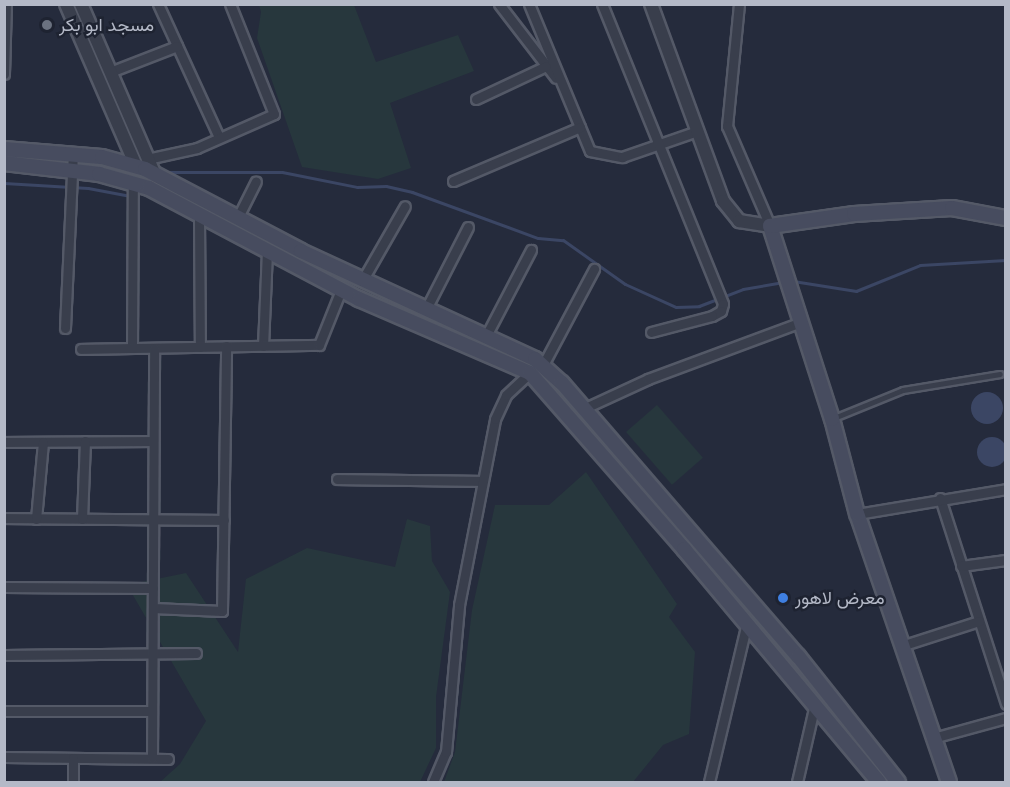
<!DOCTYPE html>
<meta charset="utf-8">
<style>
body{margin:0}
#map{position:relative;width:1010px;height:787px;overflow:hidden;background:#252b3c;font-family:Poppins,Vazirmatn,sans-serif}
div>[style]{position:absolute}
.green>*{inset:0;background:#27373d;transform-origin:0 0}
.water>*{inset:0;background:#3b4664}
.round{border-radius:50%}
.stream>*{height:3px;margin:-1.5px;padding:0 1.5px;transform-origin:1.5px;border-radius:1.5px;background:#3b4664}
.roads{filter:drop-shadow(2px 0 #545967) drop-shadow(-2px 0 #545967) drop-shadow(0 2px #545967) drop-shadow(0 -2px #545967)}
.service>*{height:4.5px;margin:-2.25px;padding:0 2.25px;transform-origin:2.25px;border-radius:2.25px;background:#393e4c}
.minor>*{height:9px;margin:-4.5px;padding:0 4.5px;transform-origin:4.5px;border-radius:4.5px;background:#393e4c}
.tertiary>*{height:12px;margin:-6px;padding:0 6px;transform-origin:6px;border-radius:6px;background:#393e4c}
.secondary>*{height:14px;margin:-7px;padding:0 7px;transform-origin:7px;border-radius:7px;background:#474c5f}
.dots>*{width:16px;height:16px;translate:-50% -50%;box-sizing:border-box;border:3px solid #1e2331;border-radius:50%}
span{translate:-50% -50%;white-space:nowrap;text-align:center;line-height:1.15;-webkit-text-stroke:5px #1e2331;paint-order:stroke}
.poi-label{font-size:18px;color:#b4b9c7}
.left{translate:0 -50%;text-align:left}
.frame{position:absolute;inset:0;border:6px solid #b4b9c7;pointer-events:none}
</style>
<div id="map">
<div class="green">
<i style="clip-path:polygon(259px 5px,354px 5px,376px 62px,458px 35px,474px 71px,390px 103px,411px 168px,378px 179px,302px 167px,257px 38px,261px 12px)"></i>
<i style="left:657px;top:405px;width:70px;height:41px;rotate:49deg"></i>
<i style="clip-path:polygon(586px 472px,677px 604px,669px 617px,695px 652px,689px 734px,663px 745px,633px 782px,444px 782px,455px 752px,472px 610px,495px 505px,549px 505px)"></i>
<i style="clip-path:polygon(407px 519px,430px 526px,432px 561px,450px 592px,436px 697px,436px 748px,420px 782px,160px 782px,180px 764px,206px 721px,127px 585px,186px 573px,238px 652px,246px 579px,307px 548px,395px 567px)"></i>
</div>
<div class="water">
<i class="round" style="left:971px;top:392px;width:32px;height:32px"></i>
<i class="round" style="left:977px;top:437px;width:30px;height:30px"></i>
</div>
<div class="stream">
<i style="left:170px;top:172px;width:112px"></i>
<i style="left:282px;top:172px;width:76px;rotate:11.3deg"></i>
<i style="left:357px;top:187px;width:29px;rotate:-2deg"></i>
<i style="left:386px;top:186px;width:27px;rotate:13deg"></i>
<i style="left:412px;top:192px;width:134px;rotate:20.1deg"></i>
<i style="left:538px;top:238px;width:25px;rotate:5deg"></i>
<i style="left:563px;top:240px;width:76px;rotate:35.4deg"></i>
<i style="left:625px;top:284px;width:56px;rotate:24.3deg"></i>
<i style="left:676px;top:307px;width:23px;rotate:-2deg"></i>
<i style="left:699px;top:306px;width:47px;rotate:-21.1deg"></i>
<i style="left:743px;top:289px;width:41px;rotate:-9.9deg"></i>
<i style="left:4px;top:183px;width:84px;rotate:3.4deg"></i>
<i style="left:88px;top:188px;width:43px;rotate:10.8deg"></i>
<i style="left:793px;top:281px;width:64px;rotate:9deg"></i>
<i style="left:856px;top:291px;width:69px;rotate:-22.1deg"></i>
<i style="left:920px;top:265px;width:86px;rotate:-3.3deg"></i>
</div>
<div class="roads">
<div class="service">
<i style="left:834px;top:418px;width:74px;rotate:-22.1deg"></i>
<i style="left:903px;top:390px;width:98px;rotate:-9.4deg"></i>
</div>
<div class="minor">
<i style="left:158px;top:4px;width:146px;rotate:65.4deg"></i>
<i style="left:499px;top:4px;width:93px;rotate:52.4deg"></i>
<i style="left:529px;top:4px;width:159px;rotate:67.5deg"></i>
<i style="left:590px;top:151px;width:33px;rotate:11deg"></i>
<i style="left:622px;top:157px;width:79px;rotate:-19.1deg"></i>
<i style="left:602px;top:4px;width:323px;rotate:68deg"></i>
<i style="left:723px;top:304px;width:7px;rotate:106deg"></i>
<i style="left:721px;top:311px;width:10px;rotate:151deg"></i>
<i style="left:712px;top:316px;width:63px;rotate:165.3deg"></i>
<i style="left:739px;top:4px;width:123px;rotate:95.6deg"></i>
<i style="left:727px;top:126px;width:109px;rotate:66.7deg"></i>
<i style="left:110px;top:72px;width:72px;rotate:-21.2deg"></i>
<i style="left:4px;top:74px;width:70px;rotate:-88.4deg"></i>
<i style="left:476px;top:99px;width:77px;rotate:-25.2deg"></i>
<i style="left:147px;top:159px;width:51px;rotate:-12.4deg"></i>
<i style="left:197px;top:148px;width:84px;rotate:-23.8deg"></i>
<i style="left:274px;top:114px;width:118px;rotate:-111.8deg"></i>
<i style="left:453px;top:181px;width:138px;rotate:-23deg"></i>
<i style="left:199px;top:216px;width:131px;rotate:89.6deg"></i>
<i style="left:237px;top:219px;width:42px;rotate:-63.4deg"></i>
<i style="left:362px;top:281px;width:86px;rotate:-60.2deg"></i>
<i style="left:426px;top:309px;width:92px;rotate:-62.9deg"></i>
<i style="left:65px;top:328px;width:173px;rotate:-87.4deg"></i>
<i style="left:487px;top:334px;width:95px;rotate:-62.4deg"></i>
<i style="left:263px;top:346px;width:95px;rotate:-87.6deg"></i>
<i style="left:132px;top:348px;width:166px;rotate:-89.7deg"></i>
<i style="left:81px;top:349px;width:238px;rotate:-1deg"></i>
<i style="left:319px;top:345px;width:59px;rotate:-68.2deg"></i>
<i style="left:543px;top:365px;width:109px;rotate:-62deg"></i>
<i style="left:583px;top:409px;width:72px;rotate:-24.8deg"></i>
<i style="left:648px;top:379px;width:163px;rotate:-20.4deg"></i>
<i style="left:4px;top:442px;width:149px;rotate:-0.4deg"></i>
<i style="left:337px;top:479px;width:145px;rotate:0.8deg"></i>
<i style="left:940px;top:498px;width:216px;rotate:72.2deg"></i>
<i style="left:857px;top:514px;width:151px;rotate:-9.5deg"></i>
<i style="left:4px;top:518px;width:220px;rotate:0.5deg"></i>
<i style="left:36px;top:519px;width:77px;rotate:-84.8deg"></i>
<i style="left:82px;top:519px;width:78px;rotate:-87.8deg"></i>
<i style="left:961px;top:566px;width:45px;rotate:-7.6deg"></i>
<i style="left:4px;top:587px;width:149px;rotate:0.4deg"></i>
<i style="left:153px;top:608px;width:69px;rotate:2.5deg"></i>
<i style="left:222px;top:611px;width:265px;rotate:-89.1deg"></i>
<i style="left:901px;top:646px;width:82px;rotate:-17.8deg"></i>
<i style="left:4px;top:655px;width:192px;rotate:-0.6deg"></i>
<i style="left:4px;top:711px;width:148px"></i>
<i style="left:933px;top:738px;width:76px;rotate:-15.3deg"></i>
<i style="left:4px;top:757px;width:164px;rotate:0.7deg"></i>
<i style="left:152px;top:758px;width:410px;rotate:-89.7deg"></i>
<i style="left:73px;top:782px;width:24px;rotate:-90deg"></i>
<i style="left:433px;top:782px;width:33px;rotate:-67deg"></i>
<i style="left:446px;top:752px;width:148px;rotate:-84.9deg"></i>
<i style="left:459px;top:605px;width:189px;rotate:-79deg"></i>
<i style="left:495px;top:419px;width:26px;rotate:-65deg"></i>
<i style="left:506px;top:395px;width:33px;rotate:-43deg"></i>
<i style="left:709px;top:782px;width:163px;rotate:-76.6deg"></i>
<i style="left:797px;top:782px;width:80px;rotate:-77deg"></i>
</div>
<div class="tertiary">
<i style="left:66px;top:4px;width:176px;rotate:66.6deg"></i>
<i style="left:81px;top:4px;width:184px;rotate:66.6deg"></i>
<i style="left:651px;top:4px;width:210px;rotate:69.9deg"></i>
<i style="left:723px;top:201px;width:26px;rotate:51deg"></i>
<i style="left:739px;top:221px;width:31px;rotate:9deg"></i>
</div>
<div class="secondary">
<i style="left:4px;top:149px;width:98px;rotate:4.7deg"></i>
<i style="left:102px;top:157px;width:45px;rotate:15.6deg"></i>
<i style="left:145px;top:169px;width:176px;rotate:27.7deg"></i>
<i style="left:301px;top:251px;width:258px;rotate:24.8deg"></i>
<i style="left:535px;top:359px;width:36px;rotate:42deg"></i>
<i style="left:562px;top:383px;width:361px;rotate:49.2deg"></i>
<i style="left:798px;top:656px;width:161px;rotate:51.6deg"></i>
<i style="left:4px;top:163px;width:96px;rotate:6.6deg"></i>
<i style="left:99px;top:174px;width:52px;rotate:15.6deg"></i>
<i style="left:149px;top:188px;width:238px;rotate:27.9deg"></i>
<i style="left:359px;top:299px;width:186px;rotate:23.4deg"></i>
<i style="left:530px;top:373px;width:234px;rotate:48.8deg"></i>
<i style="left:684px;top:549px;width:304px;rotate:50.1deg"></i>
<i style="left:949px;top:782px;width:283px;rotate:-108.9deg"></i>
<i style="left:857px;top:514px;width:98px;rotate:-104.7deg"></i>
<i style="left:832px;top:419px;width:203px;rotate:-107.8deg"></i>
<i style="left:770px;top:226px;width:85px;rotate:-8.1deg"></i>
<i style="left:854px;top:214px;width:98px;rotate:-3.5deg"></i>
<i style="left:952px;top:208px;width:55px;rotate:10.5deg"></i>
</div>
</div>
<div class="dots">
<i style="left:47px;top:25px;background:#6b7280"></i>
<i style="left:783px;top:598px;background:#3f7fe0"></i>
</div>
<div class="poi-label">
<span class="left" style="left:59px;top:25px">مسجد ابو بكر</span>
<span class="left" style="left:795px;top:598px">معرض لاهور</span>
</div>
<div class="frame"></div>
</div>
